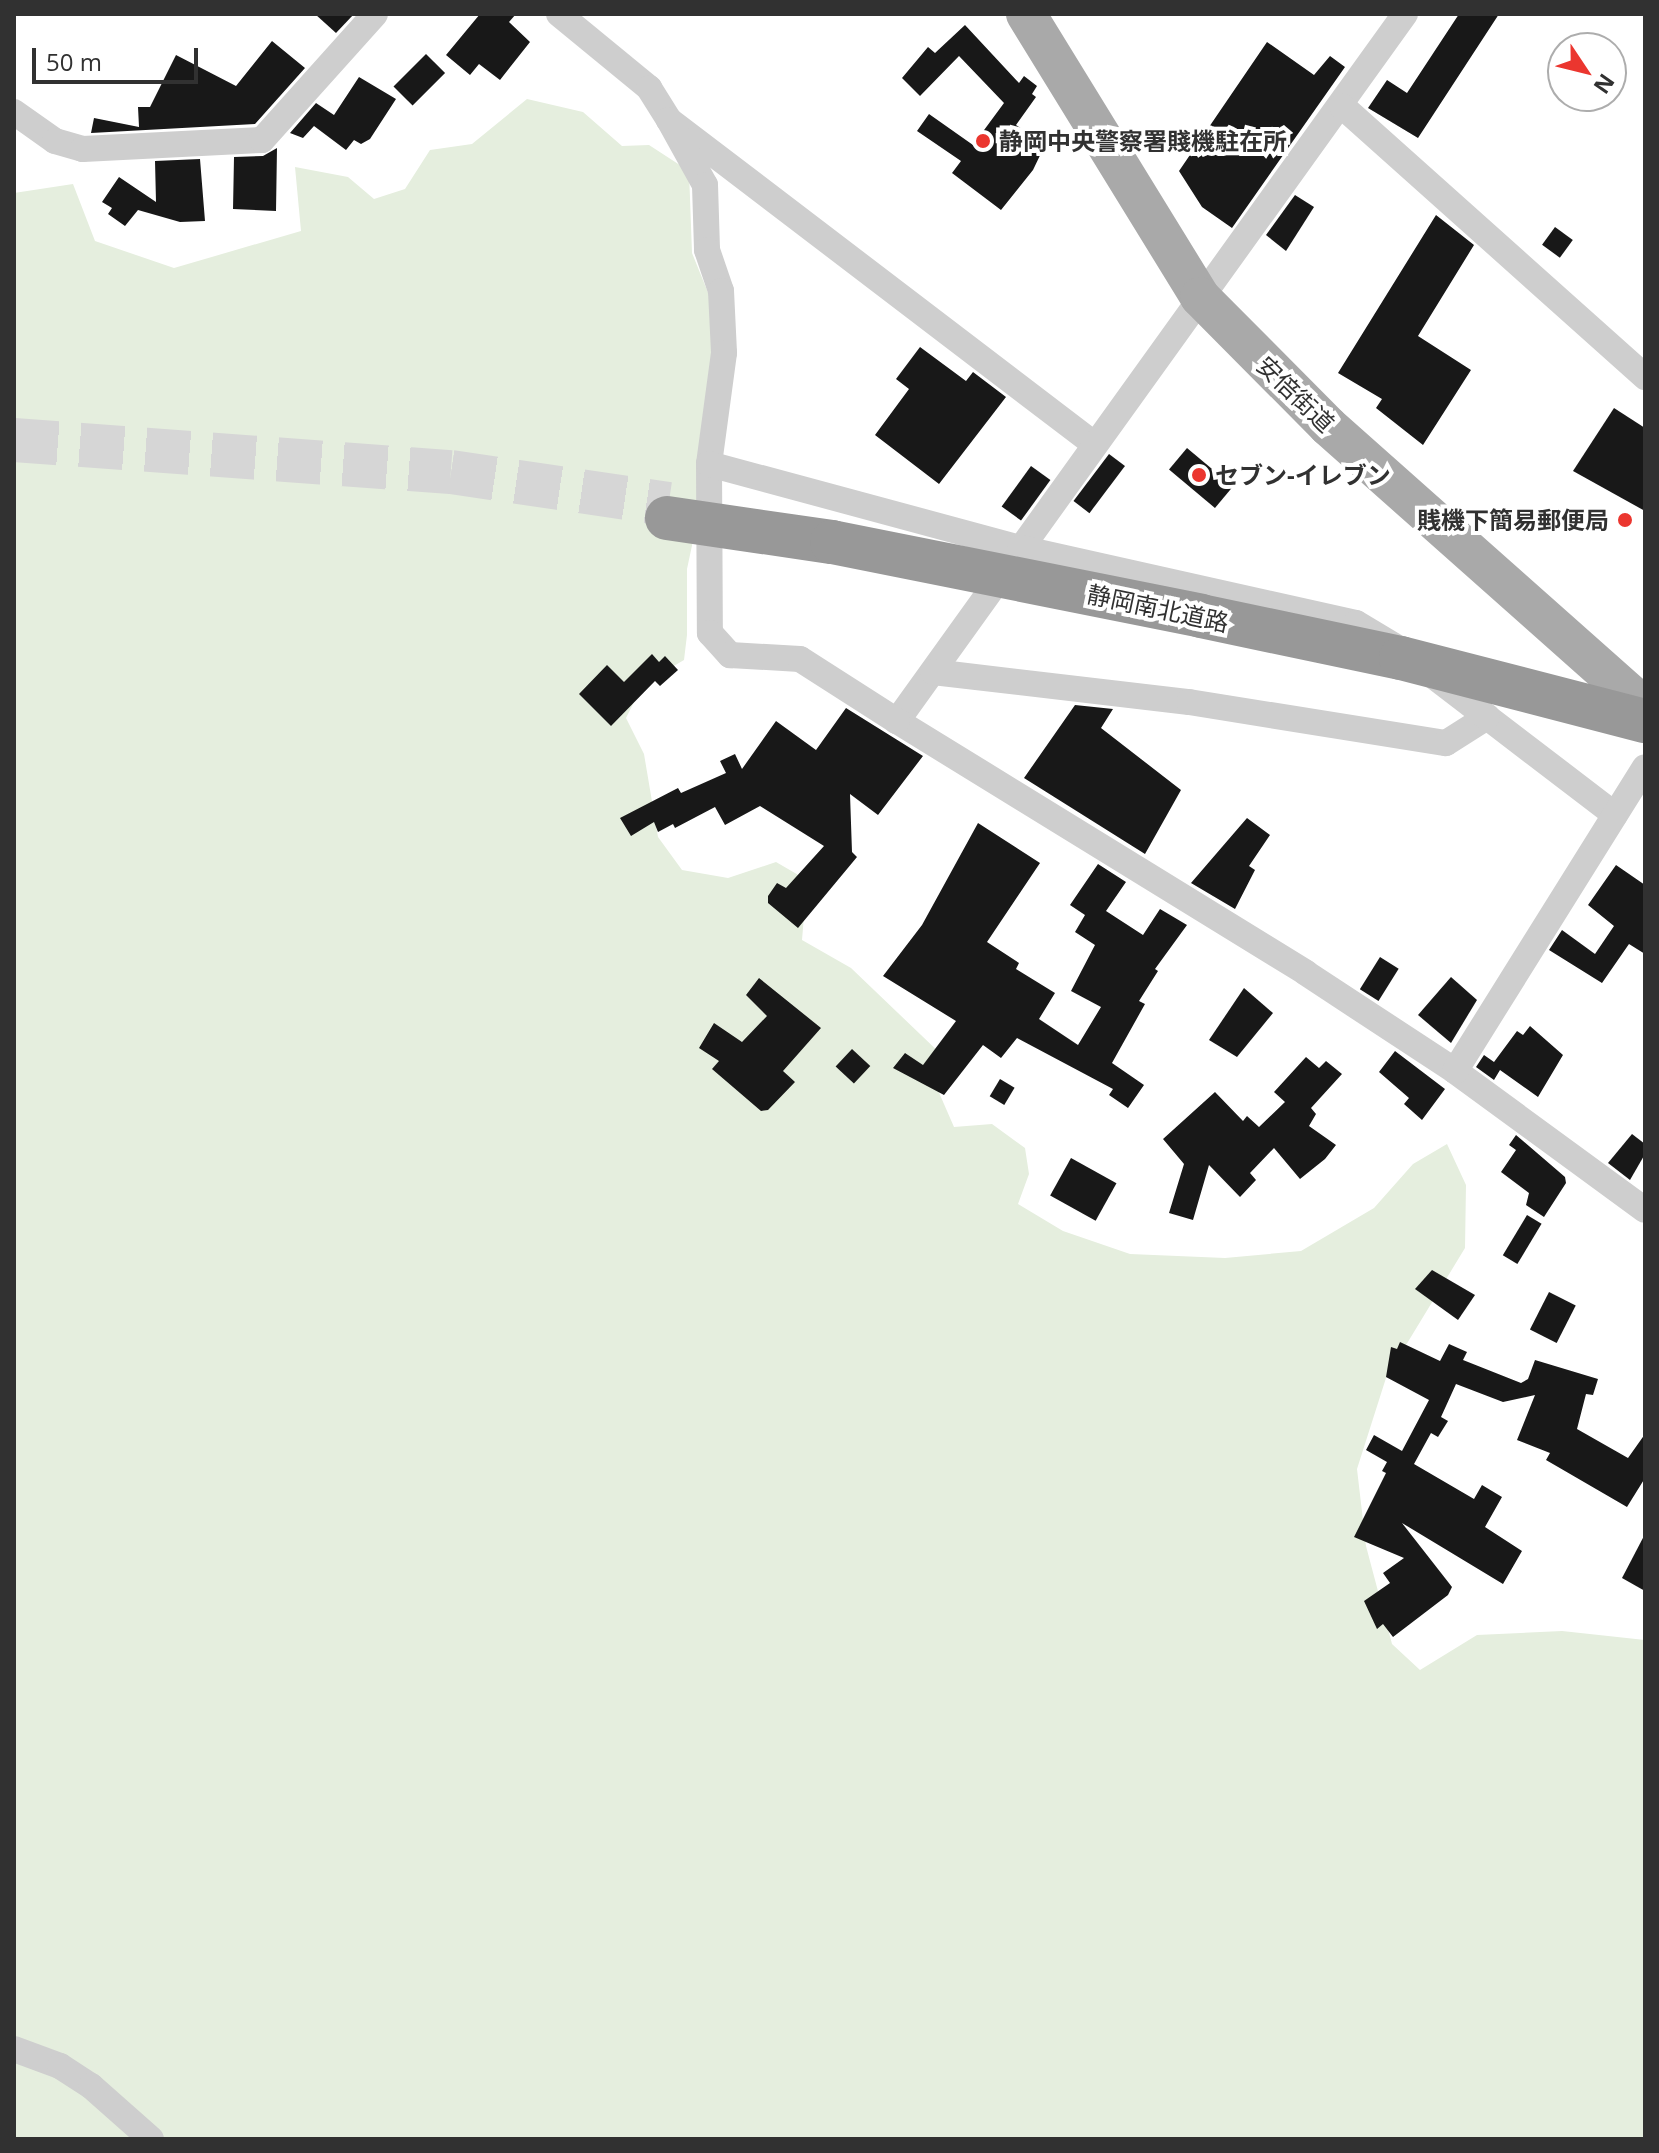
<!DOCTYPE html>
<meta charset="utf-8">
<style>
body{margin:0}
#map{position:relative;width:1659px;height:2153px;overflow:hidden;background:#fff;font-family:"Open Sans","Noto Sans JP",sans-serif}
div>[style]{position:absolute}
.green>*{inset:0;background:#e5eede}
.building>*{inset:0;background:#181818;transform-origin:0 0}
.motorway-tunnel>*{height:44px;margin-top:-22px;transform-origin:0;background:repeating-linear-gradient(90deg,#d6d6d6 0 44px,transparent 0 66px)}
.minor>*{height:26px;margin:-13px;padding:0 13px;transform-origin:13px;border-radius:13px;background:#cecece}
.primary>*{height:40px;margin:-20px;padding:0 20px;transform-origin:20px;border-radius:20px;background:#a9a9a9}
.motorway>*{height:44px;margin:-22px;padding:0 22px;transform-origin:22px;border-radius:22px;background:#989898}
.dots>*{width:22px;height:22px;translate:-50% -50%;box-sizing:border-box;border:4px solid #fff;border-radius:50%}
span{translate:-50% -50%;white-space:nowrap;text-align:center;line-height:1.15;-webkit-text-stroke:8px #fff;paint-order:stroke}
.poi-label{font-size:24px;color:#313131;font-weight:700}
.left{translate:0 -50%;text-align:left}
.right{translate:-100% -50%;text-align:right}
.street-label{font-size:24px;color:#313131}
.frame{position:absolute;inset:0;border:16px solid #313131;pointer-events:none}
.north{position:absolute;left:1547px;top:32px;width:80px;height:80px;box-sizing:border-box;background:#fff;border:2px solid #adadad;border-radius:50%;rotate:125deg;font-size:22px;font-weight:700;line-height:32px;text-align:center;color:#313131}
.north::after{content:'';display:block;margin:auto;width:28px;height:36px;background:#eb362f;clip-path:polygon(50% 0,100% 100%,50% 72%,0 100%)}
.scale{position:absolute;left:32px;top:48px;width:166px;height:36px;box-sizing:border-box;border:4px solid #313131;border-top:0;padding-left:10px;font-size:24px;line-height:28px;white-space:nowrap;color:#313131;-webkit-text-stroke:6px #fff;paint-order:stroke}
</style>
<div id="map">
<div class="green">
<i style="clip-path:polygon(527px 99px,583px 112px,622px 146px,649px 145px,689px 171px,692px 253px,709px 295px,713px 352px,703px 494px,687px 569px,687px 635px,684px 660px,643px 684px,626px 718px,644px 754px,658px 837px,682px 870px,728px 878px,776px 862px,807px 880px,802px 940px,851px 968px,944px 1057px,937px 1088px,954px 1127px,992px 1124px,1025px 1148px,1029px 1174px,1018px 1204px,1063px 1231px,1130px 1254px,1225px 1258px,1301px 1251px,1374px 1208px,1413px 1164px,1447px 1144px,1466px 1185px,1465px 1248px,1386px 1378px,1357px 1469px,1366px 1546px,1392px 1644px,1420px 1670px,1477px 1635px,1562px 1631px,1645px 1640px,1645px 2139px,14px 2139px,14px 193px,73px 184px,95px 241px,174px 268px,301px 231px,295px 167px,348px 177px,374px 199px,405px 189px,430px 150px,472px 144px)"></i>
</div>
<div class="building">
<i style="clip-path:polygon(315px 14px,354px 14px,336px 33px)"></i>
<i style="clip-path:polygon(480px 14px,516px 14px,509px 22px,530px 42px,500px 80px,479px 64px,470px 75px,446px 55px)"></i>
<i style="clip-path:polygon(1459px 14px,1499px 14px,1418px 138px,1368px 108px,1387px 80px,1407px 93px)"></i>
<i style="clip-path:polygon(965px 25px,1019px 83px,1024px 76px,1037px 86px,1032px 94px,1036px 97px,1016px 125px,1045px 145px,1033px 170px,1001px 210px,952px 173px,961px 161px,917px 131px,929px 114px,973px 145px,1004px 103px,959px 56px,920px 96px,902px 78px,928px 47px,935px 53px)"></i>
<i style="clip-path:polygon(272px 41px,305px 68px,255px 124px,91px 133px,94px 118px,139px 127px,138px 107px,150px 107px,176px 55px,236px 86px)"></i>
<i style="clip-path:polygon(1267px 42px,1314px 75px,1330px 56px,1345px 67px,1232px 228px,1202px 207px,1179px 171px)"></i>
<i style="left:426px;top:54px;width:27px;height:46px;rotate:45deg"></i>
<i style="clip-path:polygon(359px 77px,396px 99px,370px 139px,361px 144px,354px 140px,346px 150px,314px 126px,303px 138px,290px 133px,316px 103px,334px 115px)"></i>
<i style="clip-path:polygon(277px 148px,276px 211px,233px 209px,234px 157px,263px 156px)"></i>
<i style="clip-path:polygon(200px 159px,205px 221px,180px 222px,138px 210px,125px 226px,108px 214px,112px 208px,102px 202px,119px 177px,156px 202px,155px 161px)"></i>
<i style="clip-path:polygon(1295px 195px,1314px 207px,1286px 251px,1266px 235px)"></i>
<i style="clip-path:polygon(1436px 215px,1474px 245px,1418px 336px,1471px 370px,1423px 445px,1376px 408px,1382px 399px,1338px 373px)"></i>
<i style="left:1555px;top:227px;width:22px;height:22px;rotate:36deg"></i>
<i style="clip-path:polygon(920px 347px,966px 381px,973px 372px,1006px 397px,939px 484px,875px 435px,909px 389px,896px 379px)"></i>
<i style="clip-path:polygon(1614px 408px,1645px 428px,1645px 511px,1573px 471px)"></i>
<i style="left:1187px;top:448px;width:60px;height:28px;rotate:40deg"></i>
<i style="left:1109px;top:454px;width:20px;height:59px;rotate:37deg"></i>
<i style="left:1031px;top:466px;width:24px;height:50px;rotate:36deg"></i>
<i style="clip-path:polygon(652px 654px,659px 662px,665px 656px,678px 670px,660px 686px,655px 681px,611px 726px,579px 694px,607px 665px,624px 682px)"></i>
<i style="clip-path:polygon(1075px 705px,1113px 709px,1101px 728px,1181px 790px,1145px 854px,1024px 778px)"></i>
<i style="clip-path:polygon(846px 708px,923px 756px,878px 815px,850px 794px,852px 852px,857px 857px,798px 928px,768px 903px,768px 896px,777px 883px,786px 888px,824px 846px,760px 806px,725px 825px,715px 807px,675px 828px,673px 824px,658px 832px,654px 822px,631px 836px,620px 818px,678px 788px,681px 793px,726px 773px,720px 761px,735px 754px,742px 769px,776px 721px,816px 750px)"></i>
<i style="clip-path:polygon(1247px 818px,1270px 835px,1249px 866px,1255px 870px,1235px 909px,1191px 883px)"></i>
<i style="clip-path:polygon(978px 823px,1040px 863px,987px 942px,1019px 963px,1016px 969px,1055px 993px,1039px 1019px,1078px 1045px,1101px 1007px,1071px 991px,1095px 945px,1075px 932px,1085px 915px,1070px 905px,1098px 864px,1126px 882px,1106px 911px,1143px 935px,1160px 909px,1187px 925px,1155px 969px,1158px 971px,1139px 1001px,1145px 1004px,1112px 1063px,1144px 1085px,1128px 1108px,1109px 1095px,1113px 1089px,1017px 1038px,1001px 1058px,983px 1045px,944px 1095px,893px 1068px,905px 1053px,923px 1065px,956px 1021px,883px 976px,922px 925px)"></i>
<i style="clip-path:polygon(1616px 865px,1645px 885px,1645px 954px,1629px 944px,1602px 983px,1549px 950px,1562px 930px,1595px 954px,1614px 926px,1588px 905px)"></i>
<i style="left:1380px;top:957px;width:22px;height:38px;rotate:32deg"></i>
<i style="clip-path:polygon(1451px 977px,1477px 1000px,1451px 1043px,1418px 1015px)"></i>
<i style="clip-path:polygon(759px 978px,821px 1028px,783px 1071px,795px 1082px,768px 1110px,761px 1111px,712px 1069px,719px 1061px,699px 1048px,714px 1023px,742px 1042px,767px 1016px,746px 995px)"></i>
<i style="clip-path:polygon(1244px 988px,1273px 1013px,1237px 1057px,1209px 1040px)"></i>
<i style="clip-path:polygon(1530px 1026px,1563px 1055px,1538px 1097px,1500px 1070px,1494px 1080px,1476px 1067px,1484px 1055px,1494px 1062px,1517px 1031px,1523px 1035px)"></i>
<i style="left:852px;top:1049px;width:25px;height:24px;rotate:43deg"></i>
<i style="clip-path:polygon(1395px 1051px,1445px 1089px,1422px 1120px,1404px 1104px,1409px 1098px,1379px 1072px)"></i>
<i style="clip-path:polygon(1306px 1057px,1319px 1068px,1326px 1061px,1342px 1074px,1311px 1108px,1316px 1114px,1309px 1126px,1336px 1145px,1325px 1159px,1300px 1179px,1274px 1148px,1250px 1173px,1256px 1180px,1240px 1197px,1209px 1165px,1193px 1220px,1169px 1213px,1184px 1164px,1163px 1139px,1215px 1092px,1243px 1121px,1247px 1116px,1259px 1127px,1285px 1102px,1274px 1092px)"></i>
<i style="left:1000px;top:1079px;width:17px;height:20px;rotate:31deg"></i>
<i style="clip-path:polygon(1632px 1134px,1645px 1144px,1645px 1154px,1630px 1180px,1608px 1163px)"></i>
<i style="clip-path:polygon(1516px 1135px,1565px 1177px,1566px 1183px,1544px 1217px,1526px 1205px,1529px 1193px,1501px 1172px,1516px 1150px,1509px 1145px)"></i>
<i style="left:1071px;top:1158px;width:52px;height:43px;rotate:29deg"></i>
<i style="left:1527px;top:1215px;width:17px;height:47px;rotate:31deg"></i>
<i style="clip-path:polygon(1432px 1270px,1475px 1295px,1458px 1320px,1415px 1289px)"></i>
<i style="left:1549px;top:1292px;width:30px;height:42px;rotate:27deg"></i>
<i style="clip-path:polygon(1400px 1342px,1440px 1361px,1449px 1344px,1467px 1352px,1463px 1360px,1521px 1383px,1528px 1379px,1535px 1360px,1598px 1379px,1593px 1395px,1586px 1394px,1577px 1429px,1628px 1458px,1645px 1434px,1645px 1478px,1627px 1507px,1546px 1460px,1550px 1453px,1517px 1440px,1535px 1395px,1503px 1402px,1456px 1384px,1441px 1417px,1448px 1421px,1438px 1437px,1431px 1433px,1414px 1464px,1474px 1499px,1482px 1485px,1502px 1497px,1485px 1527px,1522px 1551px,1503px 1584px,1402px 1523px,1452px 1587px,1448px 1595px,1393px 1637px,1383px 1624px,1377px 1629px,1364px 1601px,1390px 1583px,1383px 1573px,1404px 1558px,1354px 1537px,1386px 1473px,1382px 1471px,1387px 1462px,1366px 1450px,1374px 1435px,1402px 1451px,1429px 1400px,1386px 1377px,1391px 1347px,1397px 1349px)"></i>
<i style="clip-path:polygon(1645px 1534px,1645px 1591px,1622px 1578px)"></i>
</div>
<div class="motorway-tunnel">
<i style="left:14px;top:440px;width:438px;rotate:4.2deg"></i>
<i style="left:451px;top:472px;width:220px;rotate:8.4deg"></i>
</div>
<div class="minor">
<i style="left:559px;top:14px;width:117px;rotate:39.4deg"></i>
<i style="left:649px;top:88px;width:38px;rotate:58deg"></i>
<i style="left:669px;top:120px;width:534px;rotate:37.32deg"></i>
<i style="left:1405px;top:14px;width:871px;rotate:125.7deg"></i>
<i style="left:897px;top:721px;width:480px;rotate:31.6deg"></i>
<i style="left:1306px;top:973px;width:178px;rotate:33.3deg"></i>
<i style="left:1455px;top:1071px;width:235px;rotate:36.2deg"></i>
<i style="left:1342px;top:106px;width:407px;rotate:41.8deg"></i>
<i style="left:14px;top:112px;width:50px;rotate:35.3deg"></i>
<i style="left:55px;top:141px;width:29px;rotate:16deg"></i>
<i style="left:83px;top:149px;width:179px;rotate:-2.9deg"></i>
<i style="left:262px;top:140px;width:169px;rotate:-48.1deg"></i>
<i style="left:669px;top:120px;width:74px;rotate:61deg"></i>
<i style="left:705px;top:185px;width:65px;rotate:88.2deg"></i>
<i style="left:707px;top:250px;width:43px;rotate:71.1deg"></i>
<i style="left:721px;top:291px;width:62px;rotate:87.2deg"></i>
<i style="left:724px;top:353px;width:112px;rotate:97.7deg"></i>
<i style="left:709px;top:464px;width:169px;rotate:89.7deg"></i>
<i style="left:710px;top:633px;width:30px;rotate:48deg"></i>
<i style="left:730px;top:655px;width:70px;rotate:3.3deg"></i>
<i style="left:800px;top:659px;width:115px;rotate:32.6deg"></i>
<i style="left:709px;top:464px;width:322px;rotate:15.1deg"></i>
<i style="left:1020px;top:548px;width:344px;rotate:12.6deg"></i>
<i style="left:1356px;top:623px;width:49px;rotate:30.8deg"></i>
<i style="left:933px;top:672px;width:258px;rotate:6.7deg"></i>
<i style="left:1189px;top:702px;width:260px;rotate:9.1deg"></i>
<i style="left:1446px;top:743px;width:49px;rotate:-32.4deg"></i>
<i style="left:1487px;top:717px;width:161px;rotate:37.4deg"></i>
<i style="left:1432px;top:675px;width:69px;rotate:37.4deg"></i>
<i style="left:1455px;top:1071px;width:358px;rotate:-58deg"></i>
<i style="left:14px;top:2049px;width:49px;rotate:20.3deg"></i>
<i style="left:60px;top:2066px;width:37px;rotate:33deg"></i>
<i style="left:91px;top:2086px;width:80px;rotate:41.5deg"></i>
</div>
<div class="primary">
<i style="left:1026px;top:14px;width:332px;rotate:58.4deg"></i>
<i style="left:1200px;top:297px;width:182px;rotate:45.2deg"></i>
<i style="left:1328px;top:426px;width:424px;rotate:41.6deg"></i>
</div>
<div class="motorway">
<i style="left:667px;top:518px;width:167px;rotate:8.3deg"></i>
<i style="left:832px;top:542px;width:376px;rotate:11.3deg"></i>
<i style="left:1201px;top:616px;width:204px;rotate:11.9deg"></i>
<i style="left:1401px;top:658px;width:252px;rotate:14.5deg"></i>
</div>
<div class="dots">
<i style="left:983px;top:141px;background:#eb362f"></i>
<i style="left:1199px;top:475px;background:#eb362f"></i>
<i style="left:1625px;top:520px;background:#eb362f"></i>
</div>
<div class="poi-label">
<span class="left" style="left:999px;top:141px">静岡中央警察署賤機駐在所</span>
<span class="left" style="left:1215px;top:475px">セブン-イレブン</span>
<span class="right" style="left:1609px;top:520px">賎機下簡易郵便局</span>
</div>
<div class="street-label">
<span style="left:1296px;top:394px;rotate:44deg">安倍街道</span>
<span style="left:1158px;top:608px;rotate:12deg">静岡南北道路</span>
</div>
<div class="frame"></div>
<div class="north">N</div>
<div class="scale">50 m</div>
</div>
